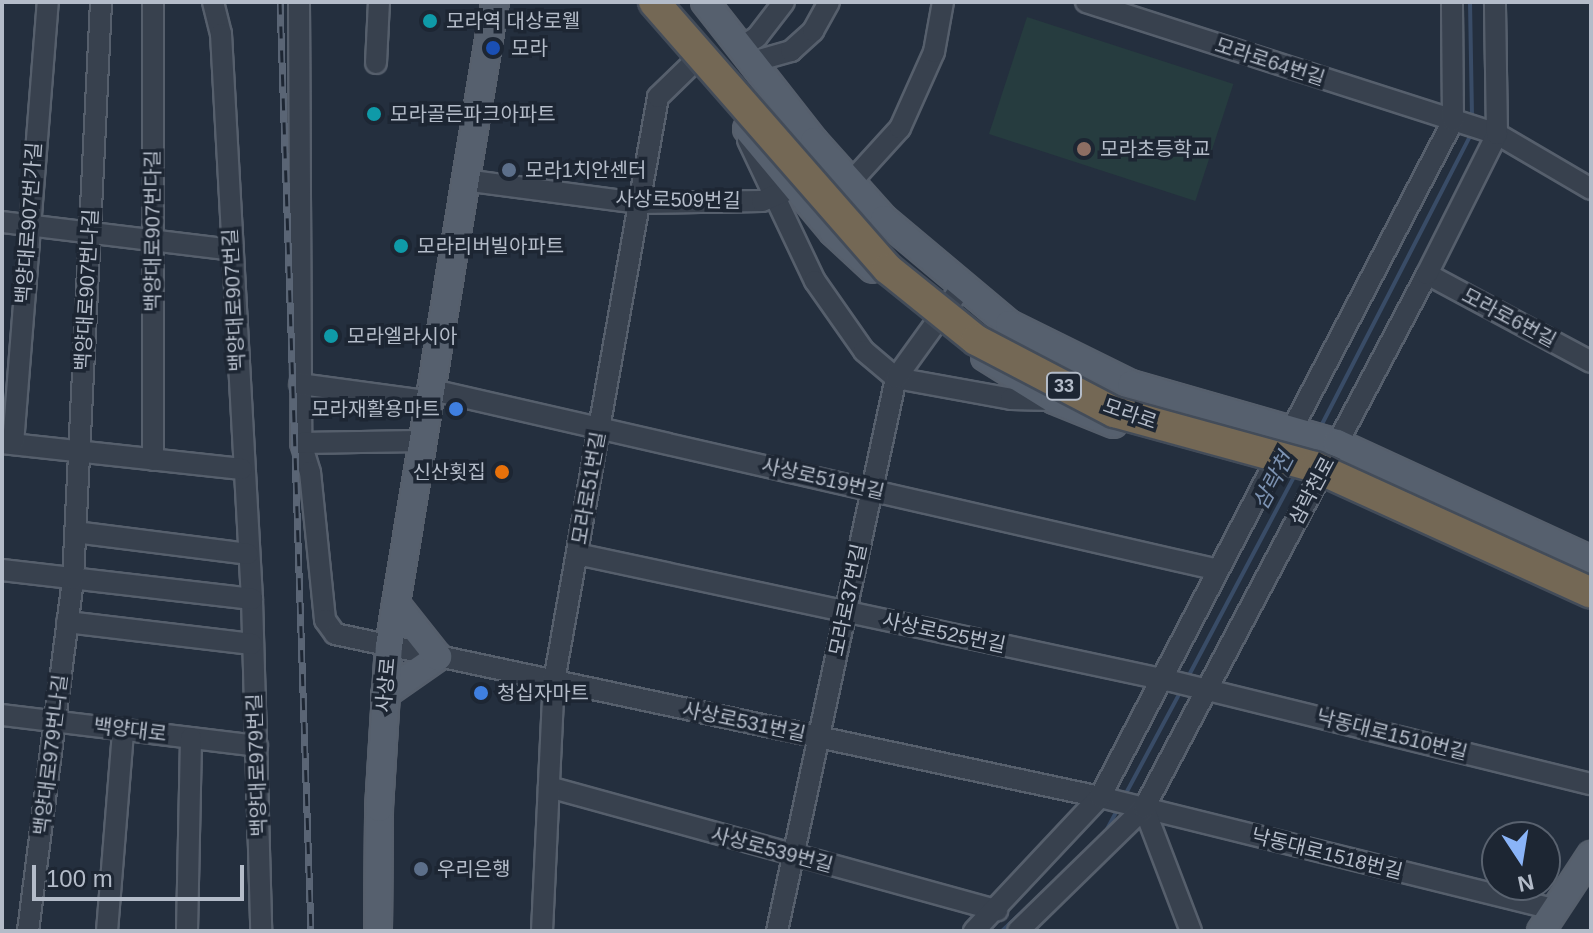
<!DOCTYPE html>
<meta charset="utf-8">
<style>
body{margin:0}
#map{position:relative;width:1593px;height:933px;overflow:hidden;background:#242f3e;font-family:Arial,"Noto Sans KR",sans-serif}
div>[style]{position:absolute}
.green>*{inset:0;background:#263c3f;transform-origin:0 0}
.stream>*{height:4px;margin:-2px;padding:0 2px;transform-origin:2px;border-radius:2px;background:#394c67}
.roads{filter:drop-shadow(2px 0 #565f6c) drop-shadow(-2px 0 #565f6c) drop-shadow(0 2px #565f6c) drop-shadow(0 -2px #565f6c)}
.minor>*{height:20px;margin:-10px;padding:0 10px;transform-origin:10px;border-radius:10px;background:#38414e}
.major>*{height:26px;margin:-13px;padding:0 13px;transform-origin:13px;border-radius:13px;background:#56606e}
.rail>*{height:7px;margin-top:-3.5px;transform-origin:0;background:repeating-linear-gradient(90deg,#1d2633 0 12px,#5a6575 0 24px);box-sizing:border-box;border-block:2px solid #5a6575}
.bridges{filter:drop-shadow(2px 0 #434c59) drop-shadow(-2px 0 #434c59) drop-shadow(0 2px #434c59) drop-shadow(0 -2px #434c59)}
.highway-bridge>*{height:30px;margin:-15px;padding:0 15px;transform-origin:15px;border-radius:15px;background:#746855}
.dots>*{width:22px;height:22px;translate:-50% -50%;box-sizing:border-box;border:4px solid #1d2633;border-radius:50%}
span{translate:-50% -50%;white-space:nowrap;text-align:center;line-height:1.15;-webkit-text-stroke:7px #1d2633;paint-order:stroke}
.shield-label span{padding:2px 6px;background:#1d2633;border:2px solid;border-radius:6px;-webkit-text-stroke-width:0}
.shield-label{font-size:18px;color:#b4bcc9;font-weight:700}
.poi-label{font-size:20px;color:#b4bcc9}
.left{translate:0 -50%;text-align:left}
.right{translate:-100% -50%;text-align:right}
.street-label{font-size:20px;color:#b4bcc9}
.water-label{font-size:22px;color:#7c92b1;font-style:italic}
.frame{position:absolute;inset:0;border:4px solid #b4bcc9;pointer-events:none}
.north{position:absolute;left:1481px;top:821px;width:80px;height:80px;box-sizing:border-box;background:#1d2633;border:2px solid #59626f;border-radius:50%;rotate:168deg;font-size:22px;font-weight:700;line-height:32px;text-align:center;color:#b4bcc9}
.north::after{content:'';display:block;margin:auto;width:28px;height:36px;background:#8ab4f8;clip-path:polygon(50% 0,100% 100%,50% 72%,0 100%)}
.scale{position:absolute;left:32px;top:865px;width:212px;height:36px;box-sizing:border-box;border:4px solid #b4bcc9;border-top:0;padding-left:10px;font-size:24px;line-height:28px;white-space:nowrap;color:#b4bcc9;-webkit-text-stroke:6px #1d2633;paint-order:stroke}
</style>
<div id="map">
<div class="green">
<i style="left:1027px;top:17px;width:217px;height:123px;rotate:18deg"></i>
</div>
<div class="stream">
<i style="left:1470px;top:2px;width:118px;rotate:89deg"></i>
<i style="left:1319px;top:430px;width:335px;rotate:-62.8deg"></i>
<i style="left:1188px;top:677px;width:231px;rotate:-62.1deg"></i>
<i style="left:1124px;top:797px;width:123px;rotate:-61.8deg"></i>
<i style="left:1105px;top:833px;width:27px;rotate:-62deg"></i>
<i style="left:1002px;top:931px;width:81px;rotate:-43.5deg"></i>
</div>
<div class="roads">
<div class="minor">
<i style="left:213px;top:2px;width:33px;rotate:76deg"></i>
<i style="left:221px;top:34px;width:566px;rotate:86.86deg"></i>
<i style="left:252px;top:599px;width:332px;rotate:88.4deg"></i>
<i style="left:299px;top:2px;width:441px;rotate:89.7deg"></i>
<i style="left:301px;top:443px;width:30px;rotate:73deg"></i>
<i style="left:310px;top:472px;width:149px;rotate:84.2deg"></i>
<i style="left:325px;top:620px;width:17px;rotate:54deg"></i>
<i style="left:335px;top:634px;width:782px;rotate:12.03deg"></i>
<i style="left:1100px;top:797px;width:469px;rotate:13.9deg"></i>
<i style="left:1086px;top:2px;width:432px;rotate:17.8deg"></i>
<i style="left:1497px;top:134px;width:109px;rotate:30.3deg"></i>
<i style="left:740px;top:48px;width:20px;rotate:-33deg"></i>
<i style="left:757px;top:37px;width:44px;rotate:-52.4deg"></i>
<i style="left:752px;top:62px;width:41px;rotate:-15.8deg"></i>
<i style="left:791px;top:51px;width:30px;rotate:-42deg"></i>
<i style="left:813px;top:31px;width:33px;rotate:-61deg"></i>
<i style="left:376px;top:63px;width:61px;rotate:-87.2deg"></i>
<i style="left:748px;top:140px;width:156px;rotate:64.6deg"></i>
<i style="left:815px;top:281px;width:85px;rotate:55deg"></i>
<i style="left:864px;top:351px;width:42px;rotate:40.2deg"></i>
<i style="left:896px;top:378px;width:117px;rotate:10.3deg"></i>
<i style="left:1011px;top:399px;width:43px;rotate:1.3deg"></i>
<i style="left:464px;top:180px;width:177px;rotate:7.5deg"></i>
<i style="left:639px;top:203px;width:123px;rotate:-0.9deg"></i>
<i style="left:762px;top:201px;width:25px;rotate:-23deg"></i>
<i style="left:850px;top:183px;width:74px;rotate:-47.7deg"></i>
<i style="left:900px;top:128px;width:83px;rotate:-65.9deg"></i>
<i style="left:934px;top:52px;width:51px;rotate:-79.8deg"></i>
<i style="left:2px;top:222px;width:232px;rotate:6.9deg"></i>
<i style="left:1427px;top:274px;width:186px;rotate:28.2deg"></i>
<i style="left:300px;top:384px;width:127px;rotate:7.7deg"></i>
<i style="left:428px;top:389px;width:810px;rotate:12.9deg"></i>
<i style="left:2px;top:443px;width:241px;rotate:6.2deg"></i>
<i style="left:301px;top:443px;width:119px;rotate:-1deg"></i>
<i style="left:13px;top:444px;width:443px;rotate:-85.5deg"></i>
<i style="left:153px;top:460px;width:458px;rotate:-90deg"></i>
<i style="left:75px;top:532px;width:174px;rotate:7.2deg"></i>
<i style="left:577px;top:554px;width:607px;rotate:12.07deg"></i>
<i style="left:1171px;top:681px;width:432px;rotate:13.8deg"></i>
<i style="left:2px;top:570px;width:252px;rotate:6.6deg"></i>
<i style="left:67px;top:622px;width:186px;rotate:6.8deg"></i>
<i style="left:2px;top:715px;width:257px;rotate:6.9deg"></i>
<i style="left:549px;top:787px;width:465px;rotate:15.4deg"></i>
<i style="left:1144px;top:808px;width:132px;rotate:69.1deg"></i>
<i style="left:28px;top:931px;width:355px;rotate:-82.7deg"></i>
<i style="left:73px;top:579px;width:578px;rotate:-87.22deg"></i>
<i style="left:107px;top:931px;width:202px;rotate:-85.4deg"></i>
<i style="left:187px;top:931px;width:193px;rotate:-88.8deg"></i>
<i style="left:542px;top:931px;width:250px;rotate:-87.3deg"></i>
<i style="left:554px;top:681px;width:593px;rotate:-79.9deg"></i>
<i style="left:658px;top:97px;width:49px;rotate:-44.2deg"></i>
<i style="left:777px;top:931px;width:566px;rotate:-77.86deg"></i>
<i style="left:896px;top:378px;width:111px;rotate:-54.2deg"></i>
<i style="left:974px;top:931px;width:184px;rotate:-46.8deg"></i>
<i style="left:1100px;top:797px;width:763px;rotate:-62.43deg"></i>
<i style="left:1453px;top:121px;width:119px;rotate:-90.5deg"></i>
<i style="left:1018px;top:931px;width:176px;rotate:-44.3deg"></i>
<i style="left:1144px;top:808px;width:604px;rotate:-62.08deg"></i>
<i style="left:1427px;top:274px;width:157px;rotate:-63.4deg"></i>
<i style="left:1497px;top:134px;width:132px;rotate:-90.9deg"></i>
</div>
<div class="major">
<i style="left:705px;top:2px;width:177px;rotate:51.9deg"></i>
<i style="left:814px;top:141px;width:105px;rotate:48.1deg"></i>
<i style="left:884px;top:219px;width:163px;rotate:40deg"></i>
<i style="left:1009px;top:324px;width:136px;rotate:26.2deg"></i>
<i style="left:1131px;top:384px;width:214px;rotate:16deg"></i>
<i style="left:1337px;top:443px;width:280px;rotate:24.7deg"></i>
<i style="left:747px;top:129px;width:134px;rotate:50.1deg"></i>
<i style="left:833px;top:232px;width:54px;rotate:42.8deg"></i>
<i style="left:985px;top:357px;width:81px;rotate:31.9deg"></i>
<i style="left:1054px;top:400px;width:64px;rotate:22.1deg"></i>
<i style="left:385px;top:694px;width:65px;rotate:-34.9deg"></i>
<i style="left:438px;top:657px;width:68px;rotate:-128.4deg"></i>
<i style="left:378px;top:931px;width:123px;rotate:-89.5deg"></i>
<i style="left:379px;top:808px;width:162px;rotate:-86.5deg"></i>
<i style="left:389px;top:646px;width:653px;rotate:-80.65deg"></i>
<i style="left:1541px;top:931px;width:91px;rotate:-56.7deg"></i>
</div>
</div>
<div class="rail">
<i style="left:280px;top:2px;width:930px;rotate:88.09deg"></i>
</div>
<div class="bridges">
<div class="highway-bridge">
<i style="left:654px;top:2px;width:355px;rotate:48.8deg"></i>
<i style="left:888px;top:269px;width:113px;rotate:38.9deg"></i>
<i style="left:976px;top:340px;width:156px;rotate:27.6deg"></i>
<i style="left:1114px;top:412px;width:208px;rotate:15.3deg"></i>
<i style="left:1315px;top:467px;width:303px;rotate:24.5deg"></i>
</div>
</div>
<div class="dots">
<i style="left:430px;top:21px;background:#0f9aa8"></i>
<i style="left:493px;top:48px;background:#1a4fb4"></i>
<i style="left:374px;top:114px;background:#0f9aa8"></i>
<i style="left:1084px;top:149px;background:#8d6e63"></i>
<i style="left:509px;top:170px;background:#5c6f8a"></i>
<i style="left:401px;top:246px;background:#0f9aa8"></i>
<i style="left:331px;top:336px;background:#0f9aa8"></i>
<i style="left:456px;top:409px;background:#3f7fe0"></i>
<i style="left:502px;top:472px;background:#e8710a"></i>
<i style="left:481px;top:693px;background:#3f7fe0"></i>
<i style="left:421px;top:869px;background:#5c6f8a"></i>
</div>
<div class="shield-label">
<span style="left:1064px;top:386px">33</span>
</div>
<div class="poi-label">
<span class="left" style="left:446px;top:21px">모라역 대상로웰</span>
<span class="left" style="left:511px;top:48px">모라</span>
<span class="left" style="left:390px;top:114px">모라골든파크아파트</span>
<span class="left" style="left:1100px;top:149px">모라초등학교</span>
<span class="left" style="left:525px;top:170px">모라1치안센터</span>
<span class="left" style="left:417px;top:246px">모라리버빌아파트</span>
<span class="left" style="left:347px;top:336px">모라엘라시아</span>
<span class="right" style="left:440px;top:409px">모라재활용마트</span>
<span class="right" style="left:486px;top:472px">신산횟집</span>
<span class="left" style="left:497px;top:693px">청십자마트</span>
<span class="left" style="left:437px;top:869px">우리은행</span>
</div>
<div class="street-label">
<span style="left:1270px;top:62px;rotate:18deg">모라로64번길</span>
<span style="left:678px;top:200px;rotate:1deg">사상로509번길</span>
<span style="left:29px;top:223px;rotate:-86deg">백양대로907번가길</span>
<span style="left:153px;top:231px;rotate:-90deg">백양대로907번다길</span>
<span style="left:87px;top:290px;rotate:-87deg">백양대로907번나길</span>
<span style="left:234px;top:300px;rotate:-93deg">백양대로907번길</span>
<span style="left:1509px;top:318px;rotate:28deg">모라로6번길</span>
<span style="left:1130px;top:414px;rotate:19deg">모라로</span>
<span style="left:823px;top:479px;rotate:13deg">사상로519번길</span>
<span style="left:589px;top:488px;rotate:-80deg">모라로51번길</span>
<span style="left:1312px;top:491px;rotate:-62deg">삼락천로</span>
<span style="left:848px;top:600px;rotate:-78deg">모라로37번길</span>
<span style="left:944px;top:633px;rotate:12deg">사상로525번길</span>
<span style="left:386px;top:685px;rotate:-85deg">사상로</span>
<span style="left:744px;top:722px;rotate:12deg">사상로531번길</span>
<span style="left:130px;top:730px;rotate:7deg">백양대로</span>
<span style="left:1392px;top:735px;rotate:14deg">낙동대로1510번길</span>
<span style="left:51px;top:755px;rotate:-83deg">백양대로979번나길</span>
<span style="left:257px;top:765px;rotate:-92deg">백양대로979번길</span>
<span style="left:772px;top:850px;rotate:15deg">사상로539번길</span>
<span style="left:1327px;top:854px;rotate:14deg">낙동대로1518번길</span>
</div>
<div class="water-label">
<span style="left:1273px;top:481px;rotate:-62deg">삼락천</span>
</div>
<div class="frame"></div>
<div class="north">N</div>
<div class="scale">100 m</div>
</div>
